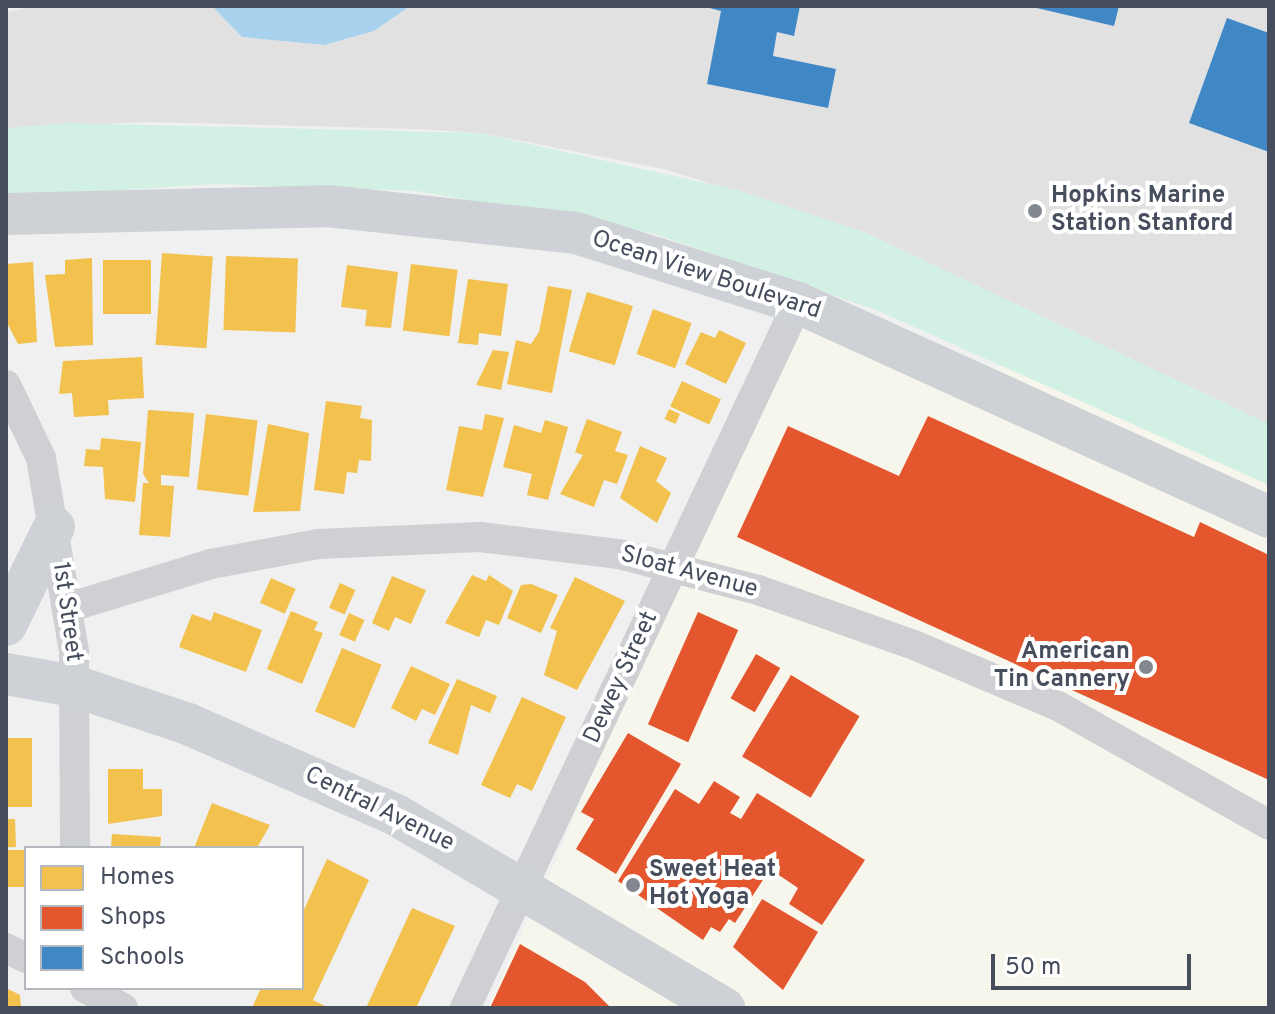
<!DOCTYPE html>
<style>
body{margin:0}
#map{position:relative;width:1275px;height:1014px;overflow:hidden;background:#f0f0f0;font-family:Overpass,sans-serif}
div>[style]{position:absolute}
.commercial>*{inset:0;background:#f7f6ec}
.education>*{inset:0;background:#e2e1e2}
.green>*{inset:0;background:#d3f0e4}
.water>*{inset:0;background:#a8d1ee}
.homes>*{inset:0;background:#f2c14e;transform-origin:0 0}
.shops>*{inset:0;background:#e4572e;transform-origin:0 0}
.schools>*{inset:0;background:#3f88c5}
.street>*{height:30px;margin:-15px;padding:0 15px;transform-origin:15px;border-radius:15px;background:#ced0d3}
.secondary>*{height:42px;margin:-21px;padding:0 21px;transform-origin:21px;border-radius:21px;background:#ced1d5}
.dots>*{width:22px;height:22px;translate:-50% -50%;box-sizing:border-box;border:4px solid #fff;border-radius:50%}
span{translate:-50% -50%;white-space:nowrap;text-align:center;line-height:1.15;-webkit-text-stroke:8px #fff;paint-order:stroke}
.poi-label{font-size:24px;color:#464e5d;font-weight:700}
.left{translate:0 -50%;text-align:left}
.right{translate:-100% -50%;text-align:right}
.street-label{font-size:24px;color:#464e5d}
.frame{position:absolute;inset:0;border:8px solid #464e5d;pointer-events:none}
.legend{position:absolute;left:24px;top:846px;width:280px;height:144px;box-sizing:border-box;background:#fff;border:2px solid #b5b8be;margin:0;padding:10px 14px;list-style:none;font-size:24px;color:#464e5d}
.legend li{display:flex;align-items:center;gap:16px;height:40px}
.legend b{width:40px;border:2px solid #b5b8be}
.scale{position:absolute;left:991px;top:954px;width:200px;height:36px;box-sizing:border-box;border:4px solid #464e5d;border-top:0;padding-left:10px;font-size:24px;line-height:28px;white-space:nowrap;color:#464e5d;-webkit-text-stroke:6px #fff;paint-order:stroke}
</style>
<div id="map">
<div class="commercial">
<i style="clip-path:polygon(798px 303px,990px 388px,1000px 364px,1269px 485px,1269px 1008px,487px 1008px,557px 858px,675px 566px)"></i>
</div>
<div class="education">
<i style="clip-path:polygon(34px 6px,212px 6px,242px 37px,324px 45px,374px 31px,410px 6px,1269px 6px,1269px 424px,864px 232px,664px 169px,481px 133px,416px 129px,147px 122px,6px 128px,6px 12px)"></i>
</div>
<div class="green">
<i style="clip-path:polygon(66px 123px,480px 133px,737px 190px,864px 232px,1269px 424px,1269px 485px,876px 310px,652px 233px,417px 191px,214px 184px,6px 198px,6px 128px)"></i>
</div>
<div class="water">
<i style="clip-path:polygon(212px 6px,410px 6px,374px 31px,324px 45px,242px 37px)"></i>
</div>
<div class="homes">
<i style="left:162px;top:253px;width:51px;height:92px;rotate:4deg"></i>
<i style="left:226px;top:256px;width:72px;height:74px;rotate:2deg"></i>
<i style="clip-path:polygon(92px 258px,93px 345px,55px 347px,45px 275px,65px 274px,65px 260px)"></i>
<i style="left:103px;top:260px;width:48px;height:54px"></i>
<i style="clip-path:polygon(33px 262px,37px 342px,18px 344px,6px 321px,6px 264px)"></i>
<i style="left:411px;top:264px;width:47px;height:67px;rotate:7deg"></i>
<i style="clip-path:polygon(347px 265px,398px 272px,391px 328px,365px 326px,367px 310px,341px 307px)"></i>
<i style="clip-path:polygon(468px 279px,508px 284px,501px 336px,479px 333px,478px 345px,458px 343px)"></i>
<i style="clip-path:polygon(548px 286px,572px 290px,552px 393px,507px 384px,516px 340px,531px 344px,539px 332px)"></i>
<i style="left:587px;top:292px;width:48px;height:62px;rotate:17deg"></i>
<i style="left:653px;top:309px;width:41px;height:48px;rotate:20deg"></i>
<i style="clip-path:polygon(719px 330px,746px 343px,726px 384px,685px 364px,701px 332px,715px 338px)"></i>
<i style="clip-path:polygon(493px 350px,509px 352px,501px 390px,476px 385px)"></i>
<i style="clip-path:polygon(142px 357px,144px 398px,108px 400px,109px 415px,74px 417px,72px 393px,59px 394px,63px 361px)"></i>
<i style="left:682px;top:381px;width:43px;height:28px;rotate:25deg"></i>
<i style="clip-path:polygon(326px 401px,362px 406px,360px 418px,372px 420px,371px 461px,359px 460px,357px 473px,347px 472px,344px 494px,314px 490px)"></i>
<i style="left:669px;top:409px;width:12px;height:11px;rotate:24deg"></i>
<i style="clip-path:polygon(148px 410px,194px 413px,189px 477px,161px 475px,161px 485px,174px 486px,170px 537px,139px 535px,143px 483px,149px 483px,143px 474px)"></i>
<i style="left:206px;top:414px;width:52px;height:76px;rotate:7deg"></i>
<i style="clip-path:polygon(485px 414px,504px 418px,483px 497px,446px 490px,459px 426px,482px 430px)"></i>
<i style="clip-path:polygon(587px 419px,622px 432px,615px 451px,628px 455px,617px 484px,604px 480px,594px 507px,560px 494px,583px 455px,575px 452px)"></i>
<i style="clip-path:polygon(545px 420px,568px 427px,548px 500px,527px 495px,532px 474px,503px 467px,514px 425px,541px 433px)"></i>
<i style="clip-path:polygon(268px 424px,309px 433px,300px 511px,253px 512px)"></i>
<i style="clip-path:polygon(101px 438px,141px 442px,135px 502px,105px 499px,103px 467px,84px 466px,86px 449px,100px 450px)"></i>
<i style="clip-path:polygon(640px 446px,667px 458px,656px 481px,671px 493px,657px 523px,620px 498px)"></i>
<i style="clip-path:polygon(472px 575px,486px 581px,489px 575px,513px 591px,499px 625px,486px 620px,479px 637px,445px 623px)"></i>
<i style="clip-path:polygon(392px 576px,426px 590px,411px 624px,395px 617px,389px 631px,372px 623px)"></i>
<i style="clip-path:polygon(575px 577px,625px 601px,577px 690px,544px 675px,557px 631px,550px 628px)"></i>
<i style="left:271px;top:578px;width:27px;height:27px;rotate:24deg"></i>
<i style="left:340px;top:583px;width:17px;height:27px;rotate:24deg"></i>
<i style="clip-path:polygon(531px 584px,558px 595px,541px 633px,507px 618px,521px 585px)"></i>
<i style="clip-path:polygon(291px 611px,318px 622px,314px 630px,323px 633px,302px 684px,267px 669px)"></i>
<i style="clip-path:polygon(214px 612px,262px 630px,246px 672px,179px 647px,192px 614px,211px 621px)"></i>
<i style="left:349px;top:613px;width:17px;height:24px;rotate:24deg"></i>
<i style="left:342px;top:648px;width:43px;height:69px;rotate:23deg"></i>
<i style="clip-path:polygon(411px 666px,450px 684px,435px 715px,422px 709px,416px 721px,391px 708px)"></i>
<i style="clip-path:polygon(457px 679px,497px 696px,490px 713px,471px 705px,458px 755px,428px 743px)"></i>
<i style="clip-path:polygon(522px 697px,566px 717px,532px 791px,517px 784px,510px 798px,481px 785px)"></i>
<i style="left:6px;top:738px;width:26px;height:69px"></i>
<i style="clip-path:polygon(108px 769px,143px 769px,143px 789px,162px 789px,162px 816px,108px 824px)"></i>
<i style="clip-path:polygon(212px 803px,270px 825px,257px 848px,194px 848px)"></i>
<i style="left:15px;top:819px;width:28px;height:9px;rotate:88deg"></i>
<i style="clip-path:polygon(112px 834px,161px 837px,160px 848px,111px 848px)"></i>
<i style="left:6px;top:850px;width:20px;height:37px"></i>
<i style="clip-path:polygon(327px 859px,369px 880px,313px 1000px,329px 1008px,252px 1008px,261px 988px,302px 988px,302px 914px)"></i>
<i style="clip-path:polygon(412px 908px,455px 926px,416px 1008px,366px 1008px)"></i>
<i style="clip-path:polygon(6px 988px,20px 995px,21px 1008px,6px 1008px)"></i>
</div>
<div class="shops">
<i style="clip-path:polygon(928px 416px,1194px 537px,1200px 522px,1269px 555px,1269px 780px,737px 537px,788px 426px,899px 476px)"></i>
<i style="left:698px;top:612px;width:44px;height:123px;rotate:24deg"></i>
<i style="left:756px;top:654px;width:28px;height:51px;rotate:30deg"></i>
<i style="left:791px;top:675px;width:80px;height:95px;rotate:31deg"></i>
<i style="clip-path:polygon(628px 733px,681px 764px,616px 874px,576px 849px,594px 819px,581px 812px)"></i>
<i style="clip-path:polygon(714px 781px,740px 797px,730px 813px,741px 819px,757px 793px,865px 860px,822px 925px,789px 904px,798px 888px,770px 869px,735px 923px,729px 919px,720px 932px,711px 927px,703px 940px,618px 881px,675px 789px,699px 804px)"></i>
<i style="clip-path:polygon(762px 899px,818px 932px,783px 990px,733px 947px)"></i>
<i style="clip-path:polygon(520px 944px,585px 982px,611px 1008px,490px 1008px)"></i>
</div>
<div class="schools">
<i style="clip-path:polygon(702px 6px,800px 6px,794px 36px,777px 32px,773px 56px,836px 69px,828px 108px,707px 84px,721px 11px)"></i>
<i style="clip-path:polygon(1028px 6px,1119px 6px,1114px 26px)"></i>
<i style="clip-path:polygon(1227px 18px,1269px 33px,1269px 152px,1189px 123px)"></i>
</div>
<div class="street">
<i style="left:6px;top:385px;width:81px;rotate:64.4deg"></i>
<i style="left:41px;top:458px;width:197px;rotate:80.3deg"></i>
<i style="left:74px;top:652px;width:196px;rotate:89.7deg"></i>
<i style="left:67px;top:608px;width:151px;rotate:-17deg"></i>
<i style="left:211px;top:564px;width:109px;rotate:-10.6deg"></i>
<i style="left:318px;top:544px;width:162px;rotate:-2.5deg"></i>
<i style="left:480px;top:537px;width:140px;rotate:7deg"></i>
<i style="left:619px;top:554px;width:144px;rotate:14.5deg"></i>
<i style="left:758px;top:590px;width:165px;rotate:19.4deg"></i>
<i style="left:914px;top:645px;width:156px;rotate:23deg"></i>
<i style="left:1058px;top:706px;width:242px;rotate:29.4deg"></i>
<i style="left:6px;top:948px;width:22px;rotate:27deg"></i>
<i style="left:85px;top:988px;width:43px;rotate:27.8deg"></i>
<i style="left:465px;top:1008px;width:780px;rotate:-64.72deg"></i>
</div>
<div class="secondary">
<i style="left:6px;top:214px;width:322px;rotate:-1.4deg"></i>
<i style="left:328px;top:206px;width:249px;rotate:6.2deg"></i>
<i style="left:576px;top:233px;width:233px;rotate:17.5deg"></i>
<i style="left:798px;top:303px;width:517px;rotate:24.43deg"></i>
<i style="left:6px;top:625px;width:109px;rotate:-63.9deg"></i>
<i style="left:6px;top:674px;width:69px;rotate:10deg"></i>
<i style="left:74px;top:686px;width:120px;rotate:18.4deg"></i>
<i style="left:188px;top:724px;width:227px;rotate:23.6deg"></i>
<i style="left:396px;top:815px;width:381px;rotate:30.5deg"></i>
</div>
<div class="dots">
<i style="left:1035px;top:211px;background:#828790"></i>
<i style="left:1146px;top:667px;background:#828790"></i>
<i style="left:633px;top:885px;background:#828790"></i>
</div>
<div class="poi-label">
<span class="left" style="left:1051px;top:211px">Hopkins Marine<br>Station Stanford</span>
<span class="right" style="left:1130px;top:667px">American<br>Tin Cannery</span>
<span class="left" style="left:649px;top:885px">Sweet Heat<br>Hot Yoga</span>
</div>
<div class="street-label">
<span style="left:706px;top:276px;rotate:18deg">Ocean View Boulevard</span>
<span style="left:689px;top:573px;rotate:15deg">Sloat Avenue</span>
<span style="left:66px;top:612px;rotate:82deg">1st Street</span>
<span style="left:622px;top:678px;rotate:-65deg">Dewey Street</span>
<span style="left:379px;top:810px;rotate:26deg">Central Avenue</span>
</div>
<div class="frame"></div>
<ul class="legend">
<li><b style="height:22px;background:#f2c14e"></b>Homes</li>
<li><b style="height:22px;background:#e4572e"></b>Shops</li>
<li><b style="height:22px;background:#3f88c5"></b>Schools</li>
</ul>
<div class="scale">50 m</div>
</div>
